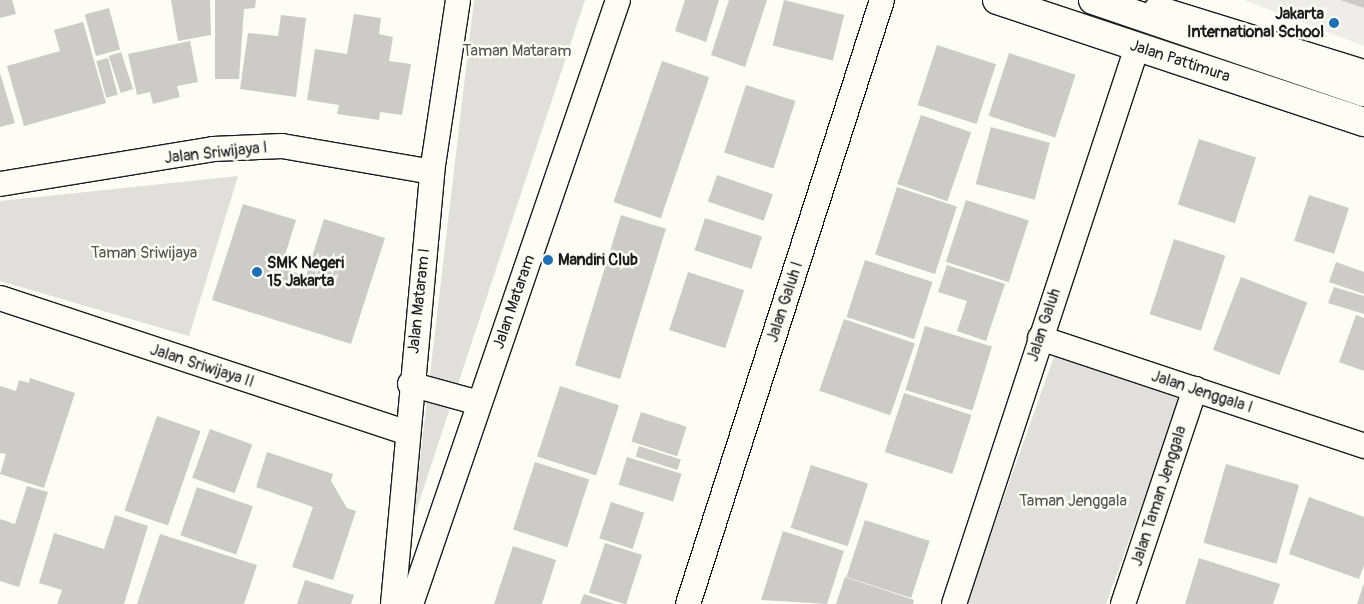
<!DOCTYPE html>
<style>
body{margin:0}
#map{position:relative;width:1364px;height:604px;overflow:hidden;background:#fdfcf7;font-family:Pangolin,sans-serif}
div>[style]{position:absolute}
.built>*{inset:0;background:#eeede9}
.green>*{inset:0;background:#e0dfdb}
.building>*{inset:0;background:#cccbc8;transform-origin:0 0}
.roads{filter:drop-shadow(1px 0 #1c1c1c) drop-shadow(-1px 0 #1c1c1c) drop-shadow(0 1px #1c1c1c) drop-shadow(0 -1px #1c1c1c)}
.street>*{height:24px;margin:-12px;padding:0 12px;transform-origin:12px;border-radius:12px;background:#fdfcf7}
.primary>*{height:28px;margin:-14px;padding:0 14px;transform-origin:14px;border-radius:14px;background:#fdfcf7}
.dots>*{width:14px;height:14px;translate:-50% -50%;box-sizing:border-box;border:2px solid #fdfcf7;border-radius:50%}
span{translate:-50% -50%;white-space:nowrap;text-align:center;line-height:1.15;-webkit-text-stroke:5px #fdfcf7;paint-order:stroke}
.poi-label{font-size:16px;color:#1c1c1c;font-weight:700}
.right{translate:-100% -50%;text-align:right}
.left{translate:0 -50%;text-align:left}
.park-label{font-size:16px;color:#575655}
.street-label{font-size:16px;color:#1c1c1c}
</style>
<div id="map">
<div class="built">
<i style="clip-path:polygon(1244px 0,1364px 0,1364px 46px)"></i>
</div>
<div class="green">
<i style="clip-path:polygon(474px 0,585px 0,413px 520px)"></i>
<i style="clip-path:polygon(238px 176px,189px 336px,0 281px,0 201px)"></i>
<i style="clip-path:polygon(1055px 354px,1180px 399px,1106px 604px,966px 604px)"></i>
</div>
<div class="building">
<i style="clip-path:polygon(0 0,12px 0,16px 14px,0 18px)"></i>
<i style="clip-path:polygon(171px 0,210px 0,211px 35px,178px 41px)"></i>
<i style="clip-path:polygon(215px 0,256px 0,255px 8px,244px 9px,239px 79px,215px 79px)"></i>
<i style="clip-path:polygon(685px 0,719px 0,706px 42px,675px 31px)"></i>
<i style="clip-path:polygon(729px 0,767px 0,745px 67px,711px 55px)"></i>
<i style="left:784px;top:0;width:62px;height:47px;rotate:14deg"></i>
<i style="clip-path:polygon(1340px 0,1364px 0,1364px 8px)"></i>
<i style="left:109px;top:8px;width:43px;height:25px;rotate:75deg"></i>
<i style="clip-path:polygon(354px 14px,381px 18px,379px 34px,393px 37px,389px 61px,411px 64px,402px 115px,380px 112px,379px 120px,337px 114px,339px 105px,307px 100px,315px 49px,347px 54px)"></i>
<i style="clip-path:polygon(281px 15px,306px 18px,296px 97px,240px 89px,248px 33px,278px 36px)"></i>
<i style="clip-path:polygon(83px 22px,106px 103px,24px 126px,7px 66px,60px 51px,54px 30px)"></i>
<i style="clip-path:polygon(190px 41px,198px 82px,177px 86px,180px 97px,153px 104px,150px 92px,137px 95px,128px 54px)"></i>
<i style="left:937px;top:45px;width:62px;height:63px;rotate:18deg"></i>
<i style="left:121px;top:52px;width:39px;height:13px;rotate:72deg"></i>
<i style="left:1009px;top:53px;width:70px;height:66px;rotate:18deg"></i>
<i style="left:108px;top:58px;width:38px;height:12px;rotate:75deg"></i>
<i style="left:662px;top:61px;width:50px;height:149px;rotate:19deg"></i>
<i style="clip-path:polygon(0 73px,15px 123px,0 127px)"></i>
<i style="left:746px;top:85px;width:52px;height:71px;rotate:18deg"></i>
<i style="left:921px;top:115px;width:53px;height:73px;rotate:19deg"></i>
<i style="left:991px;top:127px;width:61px;height:59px;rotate:15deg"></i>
<i style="left:1199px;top:139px;width:60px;height:69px;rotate:18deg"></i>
<i style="left:717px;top:175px;width:59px;height:28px;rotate:19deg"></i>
<i style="left:897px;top:187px;width:63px;height:71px;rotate:18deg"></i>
<i style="left:1309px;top:195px;width:42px;height:48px;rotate:18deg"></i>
<i style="left:966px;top:200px;width:66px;height:65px;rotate:18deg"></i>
<i style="clip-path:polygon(243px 204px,296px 220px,281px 268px,306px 276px,324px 219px,385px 238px,351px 344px,212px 300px)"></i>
<i style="left:621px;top:215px;width:47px;height:157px;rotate:17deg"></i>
<i style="left:705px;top:218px;width:60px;height:34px;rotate:18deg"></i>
<i style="left:1174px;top:239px;width:54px;height:79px;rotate:18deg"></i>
<i style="left:865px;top:260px;width:71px;height:60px;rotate:18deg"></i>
<i style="clip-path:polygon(1336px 262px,1364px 272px,1364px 294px,1329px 282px)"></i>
<i style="clip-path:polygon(947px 265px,1005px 284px,986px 341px,957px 331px,967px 301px,938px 292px)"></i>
<i style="left:688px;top:272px;width:59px;height:61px;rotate:18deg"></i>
<i style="left:1241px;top:277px;width:71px;height:78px;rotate:21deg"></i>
<i style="clip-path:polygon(1334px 287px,1364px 296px,1364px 314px,1328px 303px)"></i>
<i style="clip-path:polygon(1356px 315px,1364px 318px,1364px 371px,1339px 362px)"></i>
<i style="left:844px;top:319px;width:75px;height:76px;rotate:19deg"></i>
<i style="left:925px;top:326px;width:70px;height:67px;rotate:17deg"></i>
<i style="clip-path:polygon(30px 378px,75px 393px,44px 488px,0 474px,6px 454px,0 453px,0 386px,16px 391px,19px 380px,29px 383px)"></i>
<i style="left:560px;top:386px;width:62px;height:74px;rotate:18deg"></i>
<i style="left:904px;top:393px;width:71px;height:62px;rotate:18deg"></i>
<i style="left:641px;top:412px;width:48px;height:31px;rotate:18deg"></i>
<i style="left:157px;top:416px;width:46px;height:100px;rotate:19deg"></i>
<i style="left:210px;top:429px;width:45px;height:52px;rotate:20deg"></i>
<i style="left:639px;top:446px;width:44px;height:11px;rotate:18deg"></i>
<i style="clip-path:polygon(267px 452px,333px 474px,331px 481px,347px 508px,356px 511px,333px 580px,292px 567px,313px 507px,256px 487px)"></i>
<i style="left:627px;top:457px;width:57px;height:29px;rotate:17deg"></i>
<i style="left:535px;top:462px;width:57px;height:71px;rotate:18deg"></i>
<i style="left:1226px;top:464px;width:76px;height:82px;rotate:16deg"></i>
<i style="left:811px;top:465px;width:60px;height:66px;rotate:18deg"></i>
<i style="clip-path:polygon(27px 486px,48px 492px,19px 587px,0 581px,0 519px,15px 524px)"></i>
<i style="left:197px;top:487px;width:59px;height:51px;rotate:19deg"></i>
<i style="clip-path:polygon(1309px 497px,1364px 517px,1364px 565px,1359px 579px,1289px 554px)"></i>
<i style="left:611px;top:502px;width:35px;height:38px;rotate:18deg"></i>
<i style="clip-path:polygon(115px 515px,148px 526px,124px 604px,57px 604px,62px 590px,39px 583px,54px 533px,104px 549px)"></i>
<i style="left:865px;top:520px;width:68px;height:60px;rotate:18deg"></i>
<i style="clip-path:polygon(783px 531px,844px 551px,827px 604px,761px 600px)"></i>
<i style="clip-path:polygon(160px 534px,257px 565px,244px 604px,137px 604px)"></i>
<i style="left:605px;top:543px;width:39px;height:52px;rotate:18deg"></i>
<i style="clip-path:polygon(513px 546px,556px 560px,542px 604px,494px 604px)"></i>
<i style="clip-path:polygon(1199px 558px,1280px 584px,1273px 604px,1185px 604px)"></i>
<i style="clip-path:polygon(845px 577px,914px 600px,913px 604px,836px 604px)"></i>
<i style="clip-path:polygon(305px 580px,354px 595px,351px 604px,297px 604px)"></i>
<i style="clip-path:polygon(1364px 583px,1364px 604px,1357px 604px)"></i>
<i style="clip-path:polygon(584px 594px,614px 604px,580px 604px)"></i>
</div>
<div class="roads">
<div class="street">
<i style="left:1157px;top:8px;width:217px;rotate:17.2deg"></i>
<i style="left:0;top:184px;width:216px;rotate:-9.3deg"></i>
<i style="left:213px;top:149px;width:69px;rotate:-2.5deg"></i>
<i style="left:282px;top:146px;width:152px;rotate:9.8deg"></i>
<i style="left:0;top:298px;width:427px;rotate:18.3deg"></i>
<i style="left:1040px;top:338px;width:342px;rotate:18.4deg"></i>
<i style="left:410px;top:384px;width:72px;rotate:15.4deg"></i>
<i style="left:393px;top:604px;width:434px;rotate:-84.8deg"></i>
<i style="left:432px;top:172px;width:174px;rotate:-81.4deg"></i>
<i style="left:411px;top:604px;width:638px;rotate:-71.08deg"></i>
<i style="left:688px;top:604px;width:634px;rotate:-72.19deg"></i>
<i style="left:954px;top:604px;width:586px;rotate:-71.81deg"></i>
<i style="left:1123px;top:604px;width:227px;rotate:-71.5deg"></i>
</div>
<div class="primary">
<i style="left:997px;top:0;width:387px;rotate:18.4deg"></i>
<i style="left:1093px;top:0;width:286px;rotate:18.8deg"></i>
</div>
</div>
<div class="dots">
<i style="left:1334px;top:23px;background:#1f6fb2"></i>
<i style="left:548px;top:260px;background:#1f6fb2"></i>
<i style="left:257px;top:272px;background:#1f6fb2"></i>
</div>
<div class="poi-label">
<span class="right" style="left:1324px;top:23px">Jakarta<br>International School</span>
<span class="left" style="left:558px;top:260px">Mandiri Club</span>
<span class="left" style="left:267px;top:272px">SMK Negeri<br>15 Jakarta</span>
</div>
<div class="park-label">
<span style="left:517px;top:51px">Taman Mataram</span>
<span style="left:144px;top:253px">Taman Sriwijaya</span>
<span style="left:1073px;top:501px">Taman Jenggala</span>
</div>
<div class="street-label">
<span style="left:1180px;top:61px;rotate:18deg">Jalan Pattimura</span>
<span style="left:216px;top:153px;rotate:-6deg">Jalan Sriwijaya I</span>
<span style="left:419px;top:301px;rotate:-84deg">Jalan Mataram I</span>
<span style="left:514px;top:302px;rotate:-71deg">Jalan Mataram</span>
<span style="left:785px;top:302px;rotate:-72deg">Jalan Galuh I</span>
<span style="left:1044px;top:325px;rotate:-72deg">Jalan Galuh</span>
<span style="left:202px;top:366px;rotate:18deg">Jalan Sriwijaya II</span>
<span style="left:1202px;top:392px;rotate:18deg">Jalan Jenggala I</span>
<span style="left:1159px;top:496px;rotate:-72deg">Jalan Taman Jenggala</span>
</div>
</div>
